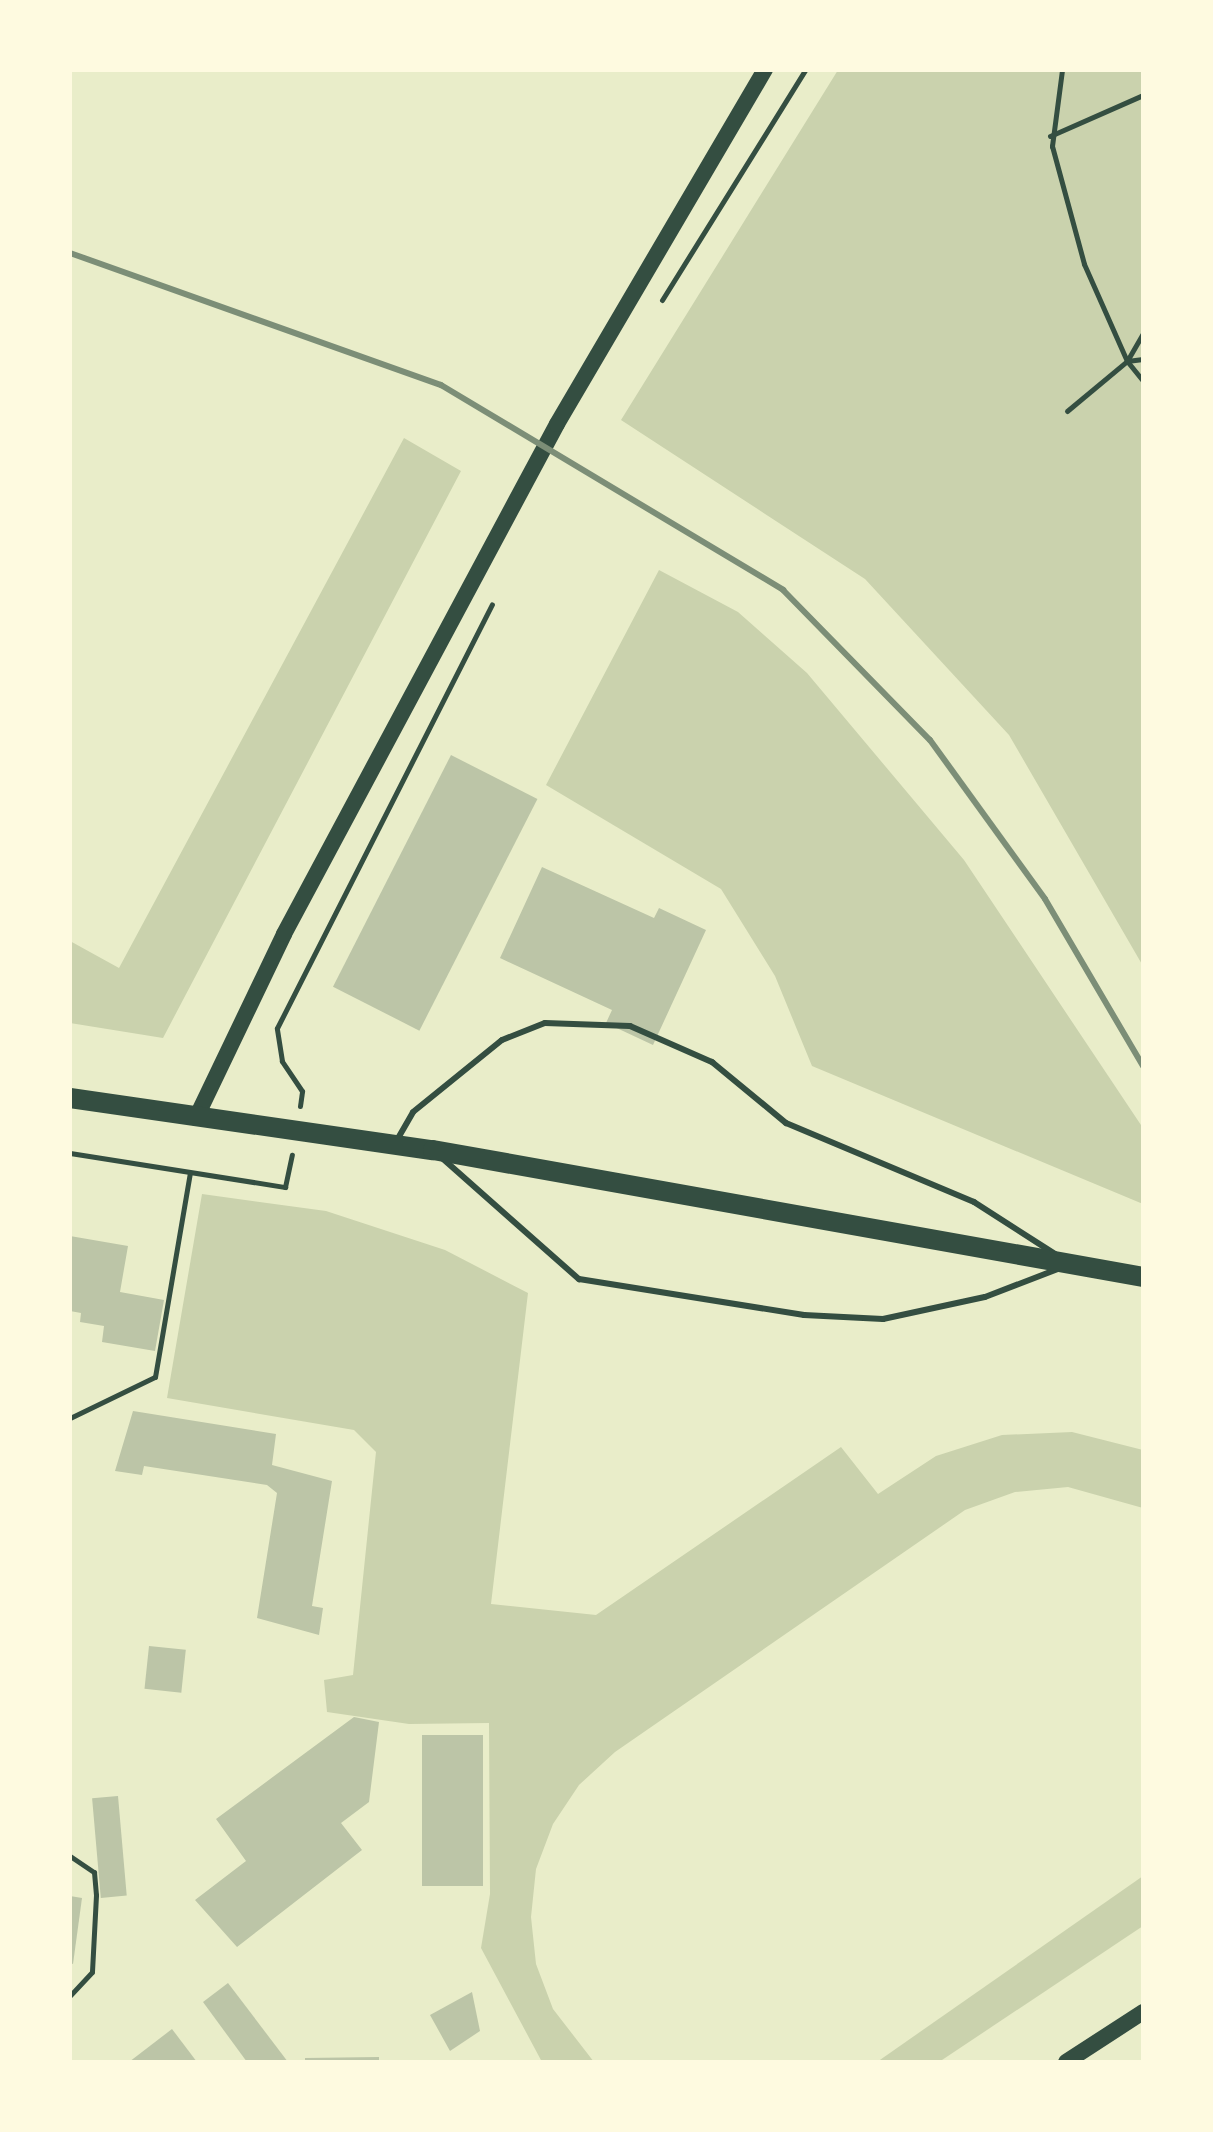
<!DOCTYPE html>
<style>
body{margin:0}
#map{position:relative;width:1213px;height:2132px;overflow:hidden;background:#e9edc9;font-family:"Playfair Display",serif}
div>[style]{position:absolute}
.green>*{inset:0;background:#cad2ad}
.building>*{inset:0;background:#bcc5a7;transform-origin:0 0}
.path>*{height:5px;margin:-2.5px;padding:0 2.5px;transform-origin:2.5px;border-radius:2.5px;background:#344e41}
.service>*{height:6px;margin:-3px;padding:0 3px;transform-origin:3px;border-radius:3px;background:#344e41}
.secondary>*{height:16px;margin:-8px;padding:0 8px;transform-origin:8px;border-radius:8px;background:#344e41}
.primary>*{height:20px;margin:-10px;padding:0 10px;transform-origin:10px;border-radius:10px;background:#344e41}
.rail>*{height:6px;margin:-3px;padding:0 3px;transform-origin:3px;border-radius:3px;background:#7c8e77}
span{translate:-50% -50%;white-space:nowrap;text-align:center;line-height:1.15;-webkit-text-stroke:6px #fefae0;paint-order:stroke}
.frame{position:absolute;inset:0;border:72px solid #fefae0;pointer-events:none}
</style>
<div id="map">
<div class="green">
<i style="clip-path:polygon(838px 70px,1143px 70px,1143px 966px,1009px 735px,865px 579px,621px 420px)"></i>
<i style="clip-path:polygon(404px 438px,461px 471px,163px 1038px,70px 1023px,70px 941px,119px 968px)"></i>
<i style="clip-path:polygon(659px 570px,738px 612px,807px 673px,964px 860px,1143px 1128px,1143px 1204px,812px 1066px,775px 976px,721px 889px,546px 785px)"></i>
<i style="clip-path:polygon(202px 1194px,326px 1211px,445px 1250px,528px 1293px,491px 1604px,596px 1615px,841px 1447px,878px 1494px,936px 1456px,1002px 1435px,1072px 1432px,1143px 1450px,1143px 1508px,1068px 1487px,1015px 1492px,965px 1510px,615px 1752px,579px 1785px,553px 1824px,536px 1869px,531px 1917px,536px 1964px,553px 2009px,594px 2062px,542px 2062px,481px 1948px,490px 1894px,489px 1723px,409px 1724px,327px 1712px,324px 1680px,353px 1675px,376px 1452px,354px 1430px,167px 1398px)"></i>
<i style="clip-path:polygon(1143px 1876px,1143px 1926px,939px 2062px,877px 2062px)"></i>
</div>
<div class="building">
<i style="left:451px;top:755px;width:97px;height:260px;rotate:27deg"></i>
<i style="clip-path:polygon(542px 867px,654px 918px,659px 908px,706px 930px,653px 1045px,606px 1023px,612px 1010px,500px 958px)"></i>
<i style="clip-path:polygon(70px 1236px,128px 1246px,120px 1292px,164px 1300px,155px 1351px,102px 1342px,104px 1326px,80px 1322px,81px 1313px,70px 1311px)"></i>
<i style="clip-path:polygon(133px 1411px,276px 1434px,272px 1465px,332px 1481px,312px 1606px,323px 1608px,319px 1635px,257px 1618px,277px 1493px,267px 1485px,144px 1466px,142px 1475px,115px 1471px)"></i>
<i style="left:149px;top:1646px;width:37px;height:43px;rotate:6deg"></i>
<i style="clip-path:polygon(354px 1717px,379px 1722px,369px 1802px,341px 1823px,362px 1850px,237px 1947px,195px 1900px,246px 1861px,216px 1819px)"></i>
<i style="left:422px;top:1735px;width:61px;height:151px"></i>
<i style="left:118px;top:1796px;width:100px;height:26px;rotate:85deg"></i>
<i style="clip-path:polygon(70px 1896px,82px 1898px,73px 1964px,70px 1963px)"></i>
<i style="clip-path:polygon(228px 1983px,288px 2062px,247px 2062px,203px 2002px)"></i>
<i style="clip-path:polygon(472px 1992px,480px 2031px,450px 2051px,430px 2015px)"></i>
<i style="clip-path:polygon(172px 2029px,197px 2062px,129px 2062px)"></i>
<i style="clip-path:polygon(379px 2057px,379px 2062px,305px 2062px,305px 2058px)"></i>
</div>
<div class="path">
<i style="left:1062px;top:70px;width:77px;rotate:97.5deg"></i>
<i style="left:1052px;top:146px;width:122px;rotate:74.8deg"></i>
<i style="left:1084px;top:264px;width:106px;rotate:66.1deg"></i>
<i style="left:1127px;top:361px;width:26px;rotate:51deg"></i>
<i style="left:1050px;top:136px;width:102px;rotate:-23.8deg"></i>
<i style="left:662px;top:300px;width:271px;rotate:-58.1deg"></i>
<i style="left:1127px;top:361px;width:32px;rotate:-60deg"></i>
<i style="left:1067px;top:411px;width:78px;rotate:-39.8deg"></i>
<i style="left:1127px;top:361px;width:16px;rotate:-7deg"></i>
<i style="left:300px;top:1106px;width:15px;rotate:-82deg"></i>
<i style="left:302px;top:1091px;width:36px;rotate:-124deg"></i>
<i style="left:282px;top:1061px;width:33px;rotate:-99deg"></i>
<i style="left:277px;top:1028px;width:475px;rotate:-63.1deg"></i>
<i style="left:70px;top:1153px;width:218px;rotate:9deg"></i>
<i style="left:285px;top:1187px;width:33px;rotate:-78deg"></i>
<i style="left:70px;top:1418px;width:94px;rotate:-25.8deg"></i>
<i style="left:155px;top:1377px;width:207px;rotate:-80.3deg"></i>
<i style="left:70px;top:1856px;width:29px;rotate:34deg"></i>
<i style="left:94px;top:1872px;width:23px;rotate:85deg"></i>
<i style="left:96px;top:1895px;width:77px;rotate:93deg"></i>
<i style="left:92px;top:1972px;width:33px;rotate:133deg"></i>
</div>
<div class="service">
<i style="left:397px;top:1140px;width:32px;rotate:-60deg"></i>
<i style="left:413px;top:1112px;width:114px;rotate:-39deg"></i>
<i style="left:502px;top:1040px;width:46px;rotate:-21.6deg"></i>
<i style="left:545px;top:1023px;width:85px;rotate:2deg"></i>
<i style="left:630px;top:1026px;width:90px;rotate:23.7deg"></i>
<i style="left:712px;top:1062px;width:96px;rotate:39.5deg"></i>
<i style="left:786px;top:1123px;width:204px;rotate:22.8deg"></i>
<i style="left:974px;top:1202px;width:96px;rotate:32.7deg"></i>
<i style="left:442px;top:1158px;width:183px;rotate:41.5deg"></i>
<i style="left:579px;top:1279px;width:228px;rotate:9.1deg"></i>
<i style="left:804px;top:1315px;width:79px;rotate:2.9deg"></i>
<i style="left:883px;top:1319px;width:104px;rotate:-12.2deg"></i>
<i style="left:985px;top:1297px;width:78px;rotate:-21deg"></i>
</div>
<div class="secondary">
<i style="left:196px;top:1118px;width:204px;rotate:-64.4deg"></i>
<i style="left:284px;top:934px;width:578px;rotate:-61.84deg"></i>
<i style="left:557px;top:424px;width:411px;rotate:-59.6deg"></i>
<i style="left:1066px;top:2062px;width:92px;rotate:-33deg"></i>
</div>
<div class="primary">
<i style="left:70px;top:1098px;width:367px;rotate:8.2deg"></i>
<i style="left:433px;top:1150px;width:721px;rotate:10.14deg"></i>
</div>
<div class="rail">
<i style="left:70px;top:253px;width:394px;rotate:19.6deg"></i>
<i style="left:441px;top:385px;width:399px;rotate:30.9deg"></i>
<i style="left:783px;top:590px;width:210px;rotate:45.6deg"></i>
<i style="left:930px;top:740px;width:196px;rotate:54.1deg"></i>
<i style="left:1045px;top:899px;width:194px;rotate:59.6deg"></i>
</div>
<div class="frame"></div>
</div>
